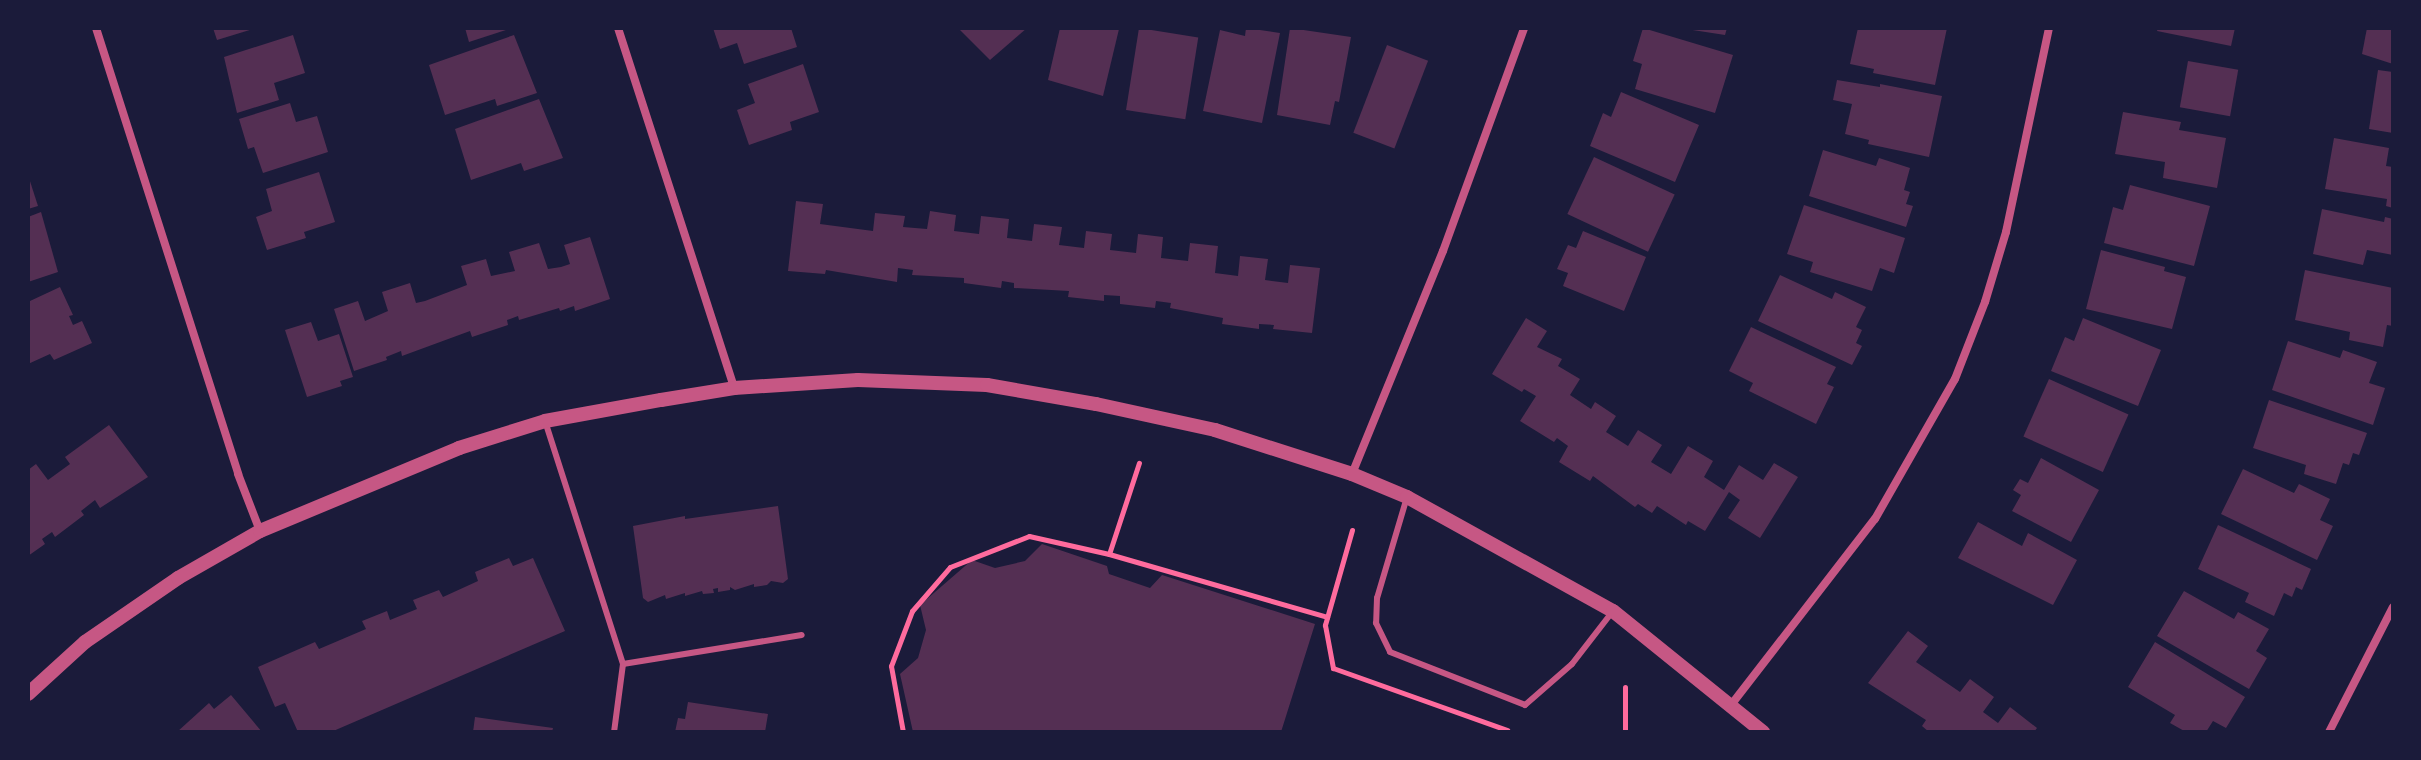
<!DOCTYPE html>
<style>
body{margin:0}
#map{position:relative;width:2421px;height:760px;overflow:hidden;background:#1b1b3a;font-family:"IBM Plex Sans",sans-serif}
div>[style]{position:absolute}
.building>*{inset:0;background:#542f53;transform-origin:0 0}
.path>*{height:5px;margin:-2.5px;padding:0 2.5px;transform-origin:2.5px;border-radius:2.5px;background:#ff6b9d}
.service>*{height:6px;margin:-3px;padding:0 3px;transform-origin:3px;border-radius:3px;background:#c65784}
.minor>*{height:8px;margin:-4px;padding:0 4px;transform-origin:4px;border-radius:4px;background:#c65784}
.tertiary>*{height:14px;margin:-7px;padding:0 7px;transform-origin:7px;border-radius:7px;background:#c65784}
span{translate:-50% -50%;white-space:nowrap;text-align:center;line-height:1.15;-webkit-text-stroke:8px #1b1b3a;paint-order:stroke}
.frame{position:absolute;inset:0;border:30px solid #1b1b3a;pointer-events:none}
</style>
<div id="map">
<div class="building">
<i style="clip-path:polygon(213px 28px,253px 28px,253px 29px,217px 40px)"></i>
<i style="clip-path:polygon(465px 28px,509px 28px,509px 29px,469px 42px)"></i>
<i style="clip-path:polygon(713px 28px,791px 28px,797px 47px,744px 64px,737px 43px,720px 49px)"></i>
<i style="clip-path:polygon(958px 28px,1027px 28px,990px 60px)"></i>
<i style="clip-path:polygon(1060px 28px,1119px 29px,1103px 96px,1048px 80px)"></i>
<i style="left:1139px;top:28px;width:60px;height:83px;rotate:9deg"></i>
<i style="clip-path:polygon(1246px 28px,1280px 33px,1262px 123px,1203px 111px,1220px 30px,1245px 36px)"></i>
<i style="clip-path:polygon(1290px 28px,1351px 37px,1339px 102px,1335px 101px,1330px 125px,1277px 115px)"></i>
<i style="clip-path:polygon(1643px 28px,1733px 55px,1715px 113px,1635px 89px,1642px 64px,1633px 61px)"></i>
<i style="clip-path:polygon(1700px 28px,1727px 28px,1725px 35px,1686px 29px)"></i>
<i style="clip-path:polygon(1858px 28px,1947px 28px,1935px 85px,1873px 73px,1874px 69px,1850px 64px)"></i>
<i style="clip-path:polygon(2158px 28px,2235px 28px,2231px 46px,2157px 31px)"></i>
<i style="clip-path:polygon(2367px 28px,2393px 28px,2393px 64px,2362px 54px)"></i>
<i style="clip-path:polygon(293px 35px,305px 73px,274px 83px,279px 100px,237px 113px,224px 57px)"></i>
<i style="clip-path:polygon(514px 35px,537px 93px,497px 106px,495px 99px,445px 115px,429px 65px)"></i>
<i style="left:1387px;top:45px;width:44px;height:94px;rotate:21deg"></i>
<i style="left:2188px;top:61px;width:51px;height:47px;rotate:10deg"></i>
<i style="clip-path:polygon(803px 64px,819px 112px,790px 122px,792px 130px,749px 145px,737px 110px,755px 103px,748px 84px)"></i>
<i style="clip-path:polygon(2378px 70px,2393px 72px,2393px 133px,2369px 129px)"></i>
<i style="clip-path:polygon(1837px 80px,1880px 87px,1880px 84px,1942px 96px,1929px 157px,1868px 144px,1869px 140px,1845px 134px,1852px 104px,1833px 100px)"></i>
<i style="clip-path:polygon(1621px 92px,1699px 125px,1675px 182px,1590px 146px,1603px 113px,1611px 117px)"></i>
<i style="clip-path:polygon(539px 99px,563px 158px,524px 171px,521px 163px,471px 180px,455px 129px)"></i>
<i style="clip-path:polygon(290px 103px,296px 122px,317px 116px,328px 152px,263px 173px,254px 147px,248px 149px,239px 119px)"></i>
<i style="clip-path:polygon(2123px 112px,2181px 122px,2179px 130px,2226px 138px,2217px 188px,2163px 178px,2165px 162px,2115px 154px)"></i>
<i style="clip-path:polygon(2334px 138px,2389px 148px,2386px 166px,2393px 167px,2393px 208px,2386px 206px,2387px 199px,2325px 189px)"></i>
<i style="clip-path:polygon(1823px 150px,1876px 166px,1879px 158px,1910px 168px,1904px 190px,1910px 192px,1906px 204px,1913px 206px,1906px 227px,1809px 196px)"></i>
<i style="left:1594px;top:157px;width:89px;height:63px;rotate:25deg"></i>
<i style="clip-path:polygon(319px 172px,335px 222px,304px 232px,306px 238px,267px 250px,256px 217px,272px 211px,266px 189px)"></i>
<i style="clip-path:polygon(28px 175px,38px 206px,28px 209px)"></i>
<i style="clip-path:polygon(2130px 185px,2210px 206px,2194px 266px,2104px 243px,2113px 207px,2123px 210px)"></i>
<i style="clip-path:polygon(796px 201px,823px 204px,820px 224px,873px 231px,875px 213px,905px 216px,903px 227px,927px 229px,930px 211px,956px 215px,954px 231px,979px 234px,981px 216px,1009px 219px,1007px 238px,1032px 241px,1034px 224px,1062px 227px,1059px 245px,1084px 248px,1086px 231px,1112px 234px,1110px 250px,1136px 253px,1138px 234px,1163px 237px,1161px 258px,1188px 261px,1190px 243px,1218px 246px,1215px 273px,1238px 276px,1240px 256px,1268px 259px,1265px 280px,1288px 283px,1290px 265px,1320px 268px,1312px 333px,1273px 329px,1274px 325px,1259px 324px,1259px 329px,1222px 324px,1223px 318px,1170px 308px,1171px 303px,1156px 301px,1155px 308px,1120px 304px,1120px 296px,1104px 295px,1104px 301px,1068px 297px,1069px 291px,1014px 288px,1014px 283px,1002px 281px,1001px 288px,964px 283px,964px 278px,912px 275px,913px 270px,898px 268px,897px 282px,826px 270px,825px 274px,788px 271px)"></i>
<i style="clip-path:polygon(1804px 205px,1905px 238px,1894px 273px,1880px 268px,1872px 291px,1810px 272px,1813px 262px,1787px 254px)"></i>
<i style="clip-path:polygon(2322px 209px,2384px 222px,2385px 217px,2393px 219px,2393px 255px,2367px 250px,2363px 265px,2313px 254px)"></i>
<i style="clip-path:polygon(41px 212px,58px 272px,28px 282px,28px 217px)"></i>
<i style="clip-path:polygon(1583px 231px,1646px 257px,1624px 311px,1563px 286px,1568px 273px,1557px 269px,1568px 245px,1576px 248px)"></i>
<i style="clip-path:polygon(590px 237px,610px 299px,575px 311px,574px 306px,560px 311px,559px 308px,519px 320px,518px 316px,507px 320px,508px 325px,472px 337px,470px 331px,402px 356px,401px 351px,386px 357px,387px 360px,354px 371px,334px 309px,358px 301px,365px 321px,388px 311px,382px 292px,410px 283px,416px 303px,425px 301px,467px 285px,461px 266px,486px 259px,491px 276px,515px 271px,509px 252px,539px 243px,548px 269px,561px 267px,570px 264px,564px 245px)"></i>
<i style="clip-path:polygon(2101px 250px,2165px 267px,2164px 271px,2186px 277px,2172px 329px,2086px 309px)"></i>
<i style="clip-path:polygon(2305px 270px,2393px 288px,2393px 326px,2387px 325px,2383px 347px,2349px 340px,2350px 332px,2295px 320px)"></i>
<i style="clip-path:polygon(1780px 275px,1832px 299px,1835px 292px,1866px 307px,1856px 327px,1862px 330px,1856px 343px,1862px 346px,1852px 365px,1758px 321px)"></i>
<i style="clip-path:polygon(60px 287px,73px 315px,69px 316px,73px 325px,82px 321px,92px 343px,54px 360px,50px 354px,28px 364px,30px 301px)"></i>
<i style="clip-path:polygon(1526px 318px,1547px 331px,1537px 347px,1562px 359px,1558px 366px,1580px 379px,1570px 395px,1591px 409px,1595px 402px,1616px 416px,1606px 432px,1628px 446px,1638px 430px,1662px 445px,1651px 462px,1671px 474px,1688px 446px,1713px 461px,1704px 477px,1724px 490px,1739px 465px,1763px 480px,1774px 463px,1798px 477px,1760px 538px,1728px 518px,1740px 500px,1729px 492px,1705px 531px,1688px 521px,1686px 525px,1657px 506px,1652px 513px,1638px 504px,1635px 507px,1593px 476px,1590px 481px,1559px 462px,1568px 446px,1557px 438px,1554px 442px,1520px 421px,1536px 396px,1524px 389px,1522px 392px,1492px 374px)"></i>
<i style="clip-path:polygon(2083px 318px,2161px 350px,2138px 406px,2051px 371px,2065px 337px,2074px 341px)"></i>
<i style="clip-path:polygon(311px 322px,318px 341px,339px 334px,353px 377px,340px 381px,342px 386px,307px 397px,285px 330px)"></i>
<i style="clip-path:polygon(1751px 327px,1836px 367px,1827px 384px,1834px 387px,1816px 424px,1749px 391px,1753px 383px,1729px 371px)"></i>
<i style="clip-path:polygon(2288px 341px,2340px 358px,2343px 350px,2377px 362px,2369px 383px,2385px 388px,2373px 425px,2272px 390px)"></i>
<i style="left:2049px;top:379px;width:87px;height:63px;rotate:24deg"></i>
<i style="clip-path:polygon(2269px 400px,2367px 433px,2359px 455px,2353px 453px,2349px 465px,2343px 463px,2336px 484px,2304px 474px,2306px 465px,2253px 448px)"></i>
<i style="clip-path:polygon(109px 425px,148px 477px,100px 508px,95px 500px,81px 511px,84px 515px,55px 537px,52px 532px,42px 539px,45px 544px,28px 556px,28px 470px,36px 464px,48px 480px,70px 464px,65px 457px)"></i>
<i style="clip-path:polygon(2041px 458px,2099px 490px,2071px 542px,2012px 511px,2021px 495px,2013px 490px,2020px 479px,2028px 483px)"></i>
<i style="clip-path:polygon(2243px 469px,2294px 493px,2299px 484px,2330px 499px,2320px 520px,2333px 526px,2317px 560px,2221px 514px)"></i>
<i style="clip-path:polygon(778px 506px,788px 579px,783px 583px,771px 581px,767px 585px,754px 587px,754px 584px,735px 590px,730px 587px,730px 590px,718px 592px,718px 588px,713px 589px,714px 593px,703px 594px,702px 591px,685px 596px,685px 593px,666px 599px,665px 595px,648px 602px,643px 598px,633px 526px,685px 516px,685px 519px)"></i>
<i style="clip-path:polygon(1978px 522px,2022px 546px,2028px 533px,2077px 560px,2053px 605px,1958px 558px)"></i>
<i style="clip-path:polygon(2218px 525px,2311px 569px,2302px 590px,2296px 587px,2292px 597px,2284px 593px,2274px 616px,2245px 602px,2249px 593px,2198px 569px)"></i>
<i style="clip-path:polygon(1042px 544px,1107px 566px,1109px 574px,1150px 588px,1162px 575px,1315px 624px,1281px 732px,913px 732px,900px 674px,918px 658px,926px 630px,920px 605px,972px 560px,995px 568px,1025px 561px)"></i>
<i style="clip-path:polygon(509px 558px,513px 566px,533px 558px,565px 631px,331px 732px,298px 732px,285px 703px,275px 707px,258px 667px,315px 642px,319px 649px,366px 629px,362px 621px,387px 611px,390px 620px,417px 609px,413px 600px,439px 590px,443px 597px,478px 581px,475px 572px)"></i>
<i style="clip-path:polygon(2184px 591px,2234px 619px,2238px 612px,2269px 629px,2256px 651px,2267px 658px,2249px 689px,2157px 636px)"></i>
<i style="clip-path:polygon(1908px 631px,1928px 646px,1916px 662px,1960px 692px,1970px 679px,1994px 697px,1983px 712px,1998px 723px,2010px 707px,2037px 728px,2034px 732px,1929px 732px,1922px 726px,1926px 720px,1868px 683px)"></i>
<i style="clip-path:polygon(2155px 642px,2245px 697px,2226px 728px,2213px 721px,2206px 732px,2186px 732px,2170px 723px,2175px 715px,2128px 687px)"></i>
<i style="clip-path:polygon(231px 695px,262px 732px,177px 732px,209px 703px,214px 709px)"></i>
<i style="clip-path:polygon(688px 702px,768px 714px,765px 732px,675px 732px,678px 718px,685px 719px)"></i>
<i style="clip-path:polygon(475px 717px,553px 728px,552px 732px,473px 732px)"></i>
</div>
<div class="path">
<i style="left:1352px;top:530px;width:99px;rotate:105.9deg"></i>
<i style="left:1325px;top:625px;width:44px;rotate:79.5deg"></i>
<i style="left:1333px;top:668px;width:185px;rotate:19.6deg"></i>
<i style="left:1109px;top:554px;width:96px;rotate:-71.8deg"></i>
<i style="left:1625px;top:687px;width:45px;rotate:90deg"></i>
<i style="left:903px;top:732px;width:67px;rotate:-100.3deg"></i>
<i style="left:891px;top:666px;width:59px;rotate:-69.1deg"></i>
<i style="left:912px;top:611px;width:58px;rotate:-49.2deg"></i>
<i style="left:950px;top:567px;width:85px;rotate:-21.4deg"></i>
<i style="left:1029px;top:536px;width:82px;rotate:12.7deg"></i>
<i style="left:1109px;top:554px;width:227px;rotate:16.1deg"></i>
</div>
<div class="service">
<i style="left:545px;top:421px;width:255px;rotate:72.2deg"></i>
<i style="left:623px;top:664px;width:69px;rotate:97.5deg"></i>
<i style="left:1407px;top:497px;width:105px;rotate:106.5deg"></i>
<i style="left:1377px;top:598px;width:25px;rotate:92deg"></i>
<i style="left:1376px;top:623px;width:32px;rotate:64deg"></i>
<i style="left:1390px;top:652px;width:145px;rotate:21.4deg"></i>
<i style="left:1525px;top:705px;width:62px;rotate:-41.1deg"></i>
<i style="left:1572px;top:664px;width:67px;rotate:-52.3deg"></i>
<i style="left:623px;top:664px;width:181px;rotate:-9.2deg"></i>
</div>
<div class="minor">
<i style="left:96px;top:28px;width:468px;rotate:72.3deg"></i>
<i style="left:238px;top:474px;width:61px;rotate:68.9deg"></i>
<i style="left:618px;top:28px;width:378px;rotate:72.1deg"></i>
<i style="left:1352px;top:474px;width:241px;rotate:-67.8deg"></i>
<i style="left:1443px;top:251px;width:237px;rotate:-70deg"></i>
<i style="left:1731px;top:705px;width:235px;rotate:-52.3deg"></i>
<i style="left:1875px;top:519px;width:161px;rotate:-60.3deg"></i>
<i style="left:1955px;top:379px;width:83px;rotate:-68.7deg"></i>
<i style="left:1985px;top:302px;width:73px;rotate:-73.3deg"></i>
<i style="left:2006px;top:232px;width:208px;rotate:-78.1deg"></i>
<i style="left:2329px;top:732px;width:140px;rotate:-62.9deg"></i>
</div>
<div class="tertiary">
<i style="left:28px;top:694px;width:77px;rotate:-42.4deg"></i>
<i style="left:85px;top:642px;width:113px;rotate:-34.5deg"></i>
<i style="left:178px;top:578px;width:95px;rotate:-29.8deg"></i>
<i style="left:260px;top:531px;width:216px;rotate:-22.6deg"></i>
<i style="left:459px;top:448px;width:90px;rotate:-17.4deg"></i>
<i style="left:545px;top:421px;width:118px;rotate:-10.3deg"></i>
<i style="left:661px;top:400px;width:74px;rotate:-9.3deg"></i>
<i style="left:734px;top:388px;width:124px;rotate:-3.7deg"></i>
<i style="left:858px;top:380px;width:129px;rotate:2.2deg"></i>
<i style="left:987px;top:385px;width:111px;rotate:9.9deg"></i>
<i style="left:1096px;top:404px;width:122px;rotate:12.3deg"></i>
<i style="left:1215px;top:430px;width:144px;rotate:17.8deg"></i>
<i style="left:1352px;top:474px;width:60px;rotate:22.7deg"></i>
<i style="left:1407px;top:497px;width:235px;rotate:29deg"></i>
<i style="left:1613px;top:611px;width:193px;rotate:38.9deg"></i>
</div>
<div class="frame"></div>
</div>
